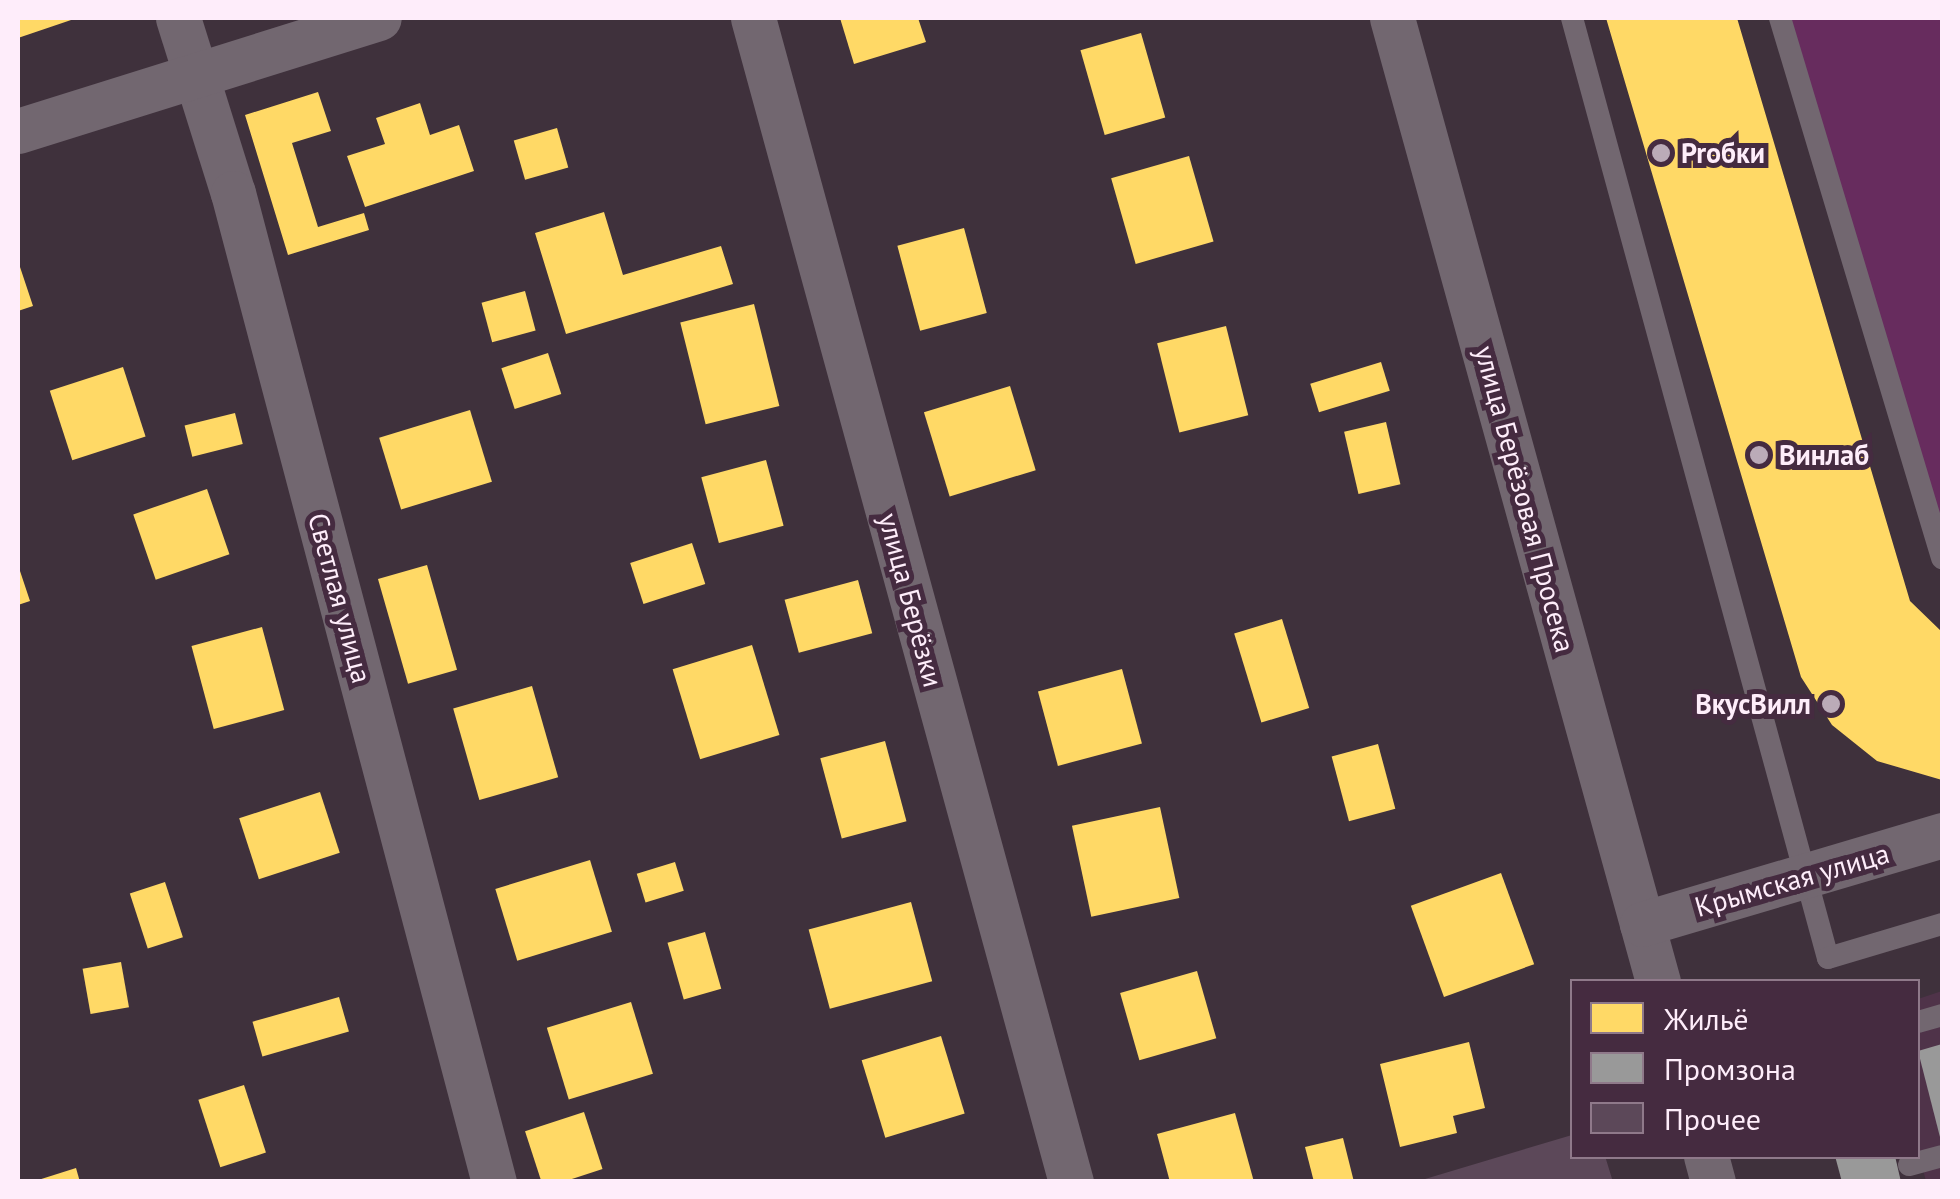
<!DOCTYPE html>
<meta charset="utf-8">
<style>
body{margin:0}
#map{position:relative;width:1960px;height:1199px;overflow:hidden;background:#3f313c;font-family:"PT Sans",sans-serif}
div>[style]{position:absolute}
.built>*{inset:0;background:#4f3349}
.green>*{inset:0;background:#672c5e}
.homes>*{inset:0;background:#ffd966;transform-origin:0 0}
.industry>*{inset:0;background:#999}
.building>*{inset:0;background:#5c4859}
.service>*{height:22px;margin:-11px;padding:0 11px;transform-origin:11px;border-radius:11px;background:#726770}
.minor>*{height:45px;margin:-22.5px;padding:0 22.5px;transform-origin:22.5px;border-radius:22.5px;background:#726770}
.dots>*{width:28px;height:28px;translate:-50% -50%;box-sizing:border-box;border:5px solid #452b40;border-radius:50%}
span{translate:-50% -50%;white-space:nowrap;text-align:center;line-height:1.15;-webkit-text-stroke:10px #452b40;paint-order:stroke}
.poi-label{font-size:28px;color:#feedfa;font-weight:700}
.left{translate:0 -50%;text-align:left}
.right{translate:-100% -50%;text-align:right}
.street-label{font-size:28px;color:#feedfa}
.frame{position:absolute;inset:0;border:20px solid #feedfa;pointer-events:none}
.legend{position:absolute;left:1570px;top:979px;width:350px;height:180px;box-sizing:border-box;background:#452b40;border:2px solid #8f798a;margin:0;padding:12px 18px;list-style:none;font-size:30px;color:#feedfa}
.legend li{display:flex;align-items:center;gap:20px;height:50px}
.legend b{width:50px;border:2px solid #8f798a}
</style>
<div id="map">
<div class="built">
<i style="clip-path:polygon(1942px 991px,1942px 1181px,1926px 1181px,1918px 1151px,1918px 999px)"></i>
</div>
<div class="green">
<i style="clip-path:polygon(1782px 18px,1942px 18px,1942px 528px)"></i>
</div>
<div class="homes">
<i style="clip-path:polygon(18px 18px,77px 18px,18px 38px)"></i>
<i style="clip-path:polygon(840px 18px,918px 18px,926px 42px,854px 64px)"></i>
<i style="clip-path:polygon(1606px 18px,1737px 18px,1910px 601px,1942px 632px,1942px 780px,1877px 761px,1832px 725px,1801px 677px)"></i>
<i style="left:1141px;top:33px;width:88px;height:63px;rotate:74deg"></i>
<i style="clip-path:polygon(318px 92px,331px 131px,292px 143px,318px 227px,364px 213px,369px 230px,288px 255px,245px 115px)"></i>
<i style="clip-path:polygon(420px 103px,430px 135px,459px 125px,474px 171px,365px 207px,347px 156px,385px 144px,376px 118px)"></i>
<i style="left:557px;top:128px;width:41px;height:45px;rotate:74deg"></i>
<i style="left:1189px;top:156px;width:89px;height:81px;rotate:74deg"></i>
<i style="clip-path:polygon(604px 212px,623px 275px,721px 246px,733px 284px,566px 334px,535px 233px)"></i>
<i style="left:964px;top:228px;width:88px;height:69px;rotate:75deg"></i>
<i style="clip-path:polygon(18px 261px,33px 306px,18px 311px)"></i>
<i style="left:525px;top:291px;width:41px;height:45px;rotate:75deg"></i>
<i style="left:754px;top:304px;width:105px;height:76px;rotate:76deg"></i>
<i style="left:1226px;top:326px;width:92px;height:71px;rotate:76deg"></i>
<i style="left:548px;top:353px;width:43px;height:49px;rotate:72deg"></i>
<i style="left:1381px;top:362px;width:30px;height:74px;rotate:73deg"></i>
<i style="left:123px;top:367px;width:73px;height:77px;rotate:72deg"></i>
<i style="left:1010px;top:386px;width:88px;height:90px;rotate:73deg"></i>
<i style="left:470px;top:410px;width:75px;height:95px;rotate:73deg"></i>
<i style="left:235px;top:413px;width:32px;height:52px;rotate:76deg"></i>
<i style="left:1386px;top:422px;width:64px;height:43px;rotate:77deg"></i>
<i style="left:766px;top:460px;width:68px;height:67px;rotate:75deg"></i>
<i style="left:207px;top:489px;width:69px;height:78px;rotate:71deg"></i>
<i style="left:692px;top:543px;width:43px;height:65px;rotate:72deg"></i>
<i style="clip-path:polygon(18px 565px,30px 601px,18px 605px)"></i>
<i style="left:427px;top:565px;width:109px;height:51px;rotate:74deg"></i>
<i style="left:858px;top:580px;width:55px;height:76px;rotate:75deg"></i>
<i style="left:1282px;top:619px;width:93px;height:50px;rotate:73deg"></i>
<i style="left:262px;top:627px;width:86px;height:73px;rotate:75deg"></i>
<i style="left:752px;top:645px;width:94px;height:83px;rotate:73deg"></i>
<i style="left:1122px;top:669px;width:77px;height:87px;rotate:75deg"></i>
<i style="left:532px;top:686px;width:95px;height:82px;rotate:74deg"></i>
<i style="left:885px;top:741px;width:83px;height:67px;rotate:75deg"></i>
<i style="left:1378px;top:744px;width:67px;height:48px;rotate:75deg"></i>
<i style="left:320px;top:792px;width:64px;height:85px;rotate:72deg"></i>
<i style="left:1160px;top:807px;width:93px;height:90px;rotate:78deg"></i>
<i style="left:590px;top:860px;width:75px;height:99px;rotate:73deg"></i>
<i style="left:675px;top:862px;width:30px;height:40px;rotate:73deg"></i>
<i style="left:1501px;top:873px;width:97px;height:96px;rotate:70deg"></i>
<i style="left:165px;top:882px;width:58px;height:37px;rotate:72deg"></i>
<i style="left:911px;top:902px;width:82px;height:106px;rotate:75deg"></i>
<i style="left:705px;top:932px;width:59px;height:39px;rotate:74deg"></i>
<i style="left:121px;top:962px;width:46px;height:39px;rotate:80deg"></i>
<i style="left:1197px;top:971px;width:70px;height:80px;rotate:74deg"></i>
<i style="left:339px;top:997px;width:36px;height:90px;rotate:74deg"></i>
<i style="left:631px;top:1002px;width:75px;height:88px;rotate:73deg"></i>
<i style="left:941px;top:1036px;width:81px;height:83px;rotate:73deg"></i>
<i style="clip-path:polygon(1469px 1042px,1485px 1108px,1453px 1116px,1457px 1133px,1400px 1147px,1380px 1064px)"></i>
<i style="left:244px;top:1085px;width:71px;height:48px;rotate:72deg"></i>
<i style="left:584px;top:1112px;width:60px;height:62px;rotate:72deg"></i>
<i style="clip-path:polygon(1235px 1113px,1254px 1182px,1170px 1182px,1157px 1134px)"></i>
<i style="clip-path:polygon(1343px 1138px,1354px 1182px,1314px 1182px,1305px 1147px)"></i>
<i style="clip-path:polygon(76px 1168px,80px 1182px,35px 1182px,35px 1181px)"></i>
</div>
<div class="industry">
<i style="clip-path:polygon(1942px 1044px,1942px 1141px,1941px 1141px,1918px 1051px)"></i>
<i style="clip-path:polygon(1835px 1156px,1895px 1156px,1901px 1182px,1842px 1182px)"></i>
</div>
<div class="building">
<i style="clip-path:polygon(1572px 1135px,1572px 1156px,1605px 1156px,1613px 1182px,1415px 1182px)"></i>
</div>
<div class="service">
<i style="left:1572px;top:18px;width:974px;rotate:74.77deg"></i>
<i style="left:1828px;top:958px;width:119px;rotate:-16.6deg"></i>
<i style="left:1780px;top:18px;width:564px;rotate:73.3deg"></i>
<i style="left:1918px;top:1022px;width:25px;rotate:-16deg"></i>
<i style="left:1909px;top:1165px;width:34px;rotate:-15deg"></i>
</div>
<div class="minor">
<i style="left:178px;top:18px;width:183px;rotate:72.6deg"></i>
<i style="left:233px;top:193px;width:1023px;rotate:75.22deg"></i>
<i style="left:753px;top:18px;width:1207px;rotate:74.72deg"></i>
<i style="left:1392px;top:18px;width:1000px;rotate:74.57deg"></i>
<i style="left:18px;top:131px;width:378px;rotate:-17.4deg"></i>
<i style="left:1642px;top:924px;width:313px;rotate:-16.5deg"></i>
<i style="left:1706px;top:1156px;width:27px;rotate:75deg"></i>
</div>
<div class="dots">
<i style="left:1661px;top:153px;background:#bbabb8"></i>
<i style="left:1759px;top:455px;background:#bbabb8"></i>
<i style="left:1831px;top:704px;background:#bbabb8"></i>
</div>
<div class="poi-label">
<span class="left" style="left:1681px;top:153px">Proбки</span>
<span class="left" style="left:1779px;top:455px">Винлаб</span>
<span class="right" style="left:1811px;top:704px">ВкусВилл</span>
</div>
<div class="street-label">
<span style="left:1525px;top:499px;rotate:75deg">улица Берёзовая Просека</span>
<span style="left:340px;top:598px;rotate:75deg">Светлая улица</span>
<span style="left:911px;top:600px;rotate:75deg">улица Берёзки</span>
<span style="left:1792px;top:880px;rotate:-16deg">Крымская улица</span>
</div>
<div class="frame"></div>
<ul class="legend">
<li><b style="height:28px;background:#ffd966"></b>Жильё</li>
<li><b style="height:28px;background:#999"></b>Промзона</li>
<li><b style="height:28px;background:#5c4859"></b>Прочее</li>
</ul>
</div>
